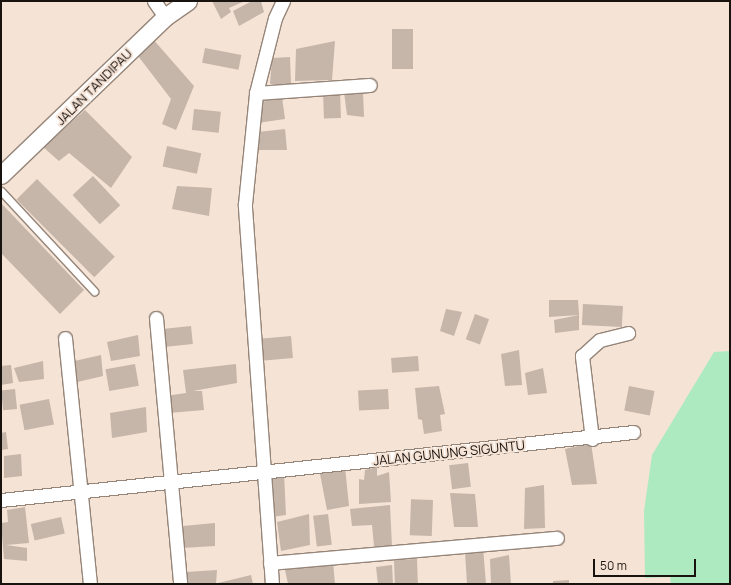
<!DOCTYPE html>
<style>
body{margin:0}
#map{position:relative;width:731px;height:585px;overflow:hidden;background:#f5e3d6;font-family:Manrope,sans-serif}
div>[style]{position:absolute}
.green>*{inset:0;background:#adeabf}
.building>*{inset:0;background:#c6b5a9;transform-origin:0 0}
.roads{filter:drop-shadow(1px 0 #958579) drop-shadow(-1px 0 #958579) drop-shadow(0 1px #958579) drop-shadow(0 -1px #958579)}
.service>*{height:7px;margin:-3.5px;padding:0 3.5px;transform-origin:3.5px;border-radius:3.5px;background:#fff}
.minor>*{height:13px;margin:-6.5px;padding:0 6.5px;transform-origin:6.5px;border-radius:6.5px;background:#fff}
.tertiary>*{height:17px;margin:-8.5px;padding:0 8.5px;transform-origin:8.5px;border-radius:8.5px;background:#fff}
span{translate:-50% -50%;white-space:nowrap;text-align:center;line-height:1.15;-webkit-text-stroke:4px #f5e3d6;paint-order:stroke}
.street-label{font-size:13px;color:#19130f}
.frame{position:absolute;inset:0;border:2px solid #19130f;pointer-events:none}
.scale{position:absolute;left:593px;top:559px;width:103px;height:18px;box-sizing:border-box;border:2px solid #19130f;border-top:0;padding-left:5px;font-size:12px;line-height:14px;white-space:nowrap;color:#19130f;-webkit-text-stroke:3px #f5e3d6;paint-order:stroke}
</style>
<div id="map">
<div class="green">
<i style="clip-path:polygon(730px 351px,730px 584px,671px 584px,670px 577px,645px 578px,644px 511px,652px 455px,714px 352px)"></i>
</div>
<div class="building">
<i style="clip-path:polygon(212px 1px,245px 1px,229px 8px,231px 12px,221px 19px)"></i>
<i style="clip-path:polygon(252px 1px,261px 1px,264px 12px,239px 26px,233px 11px)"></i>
<i style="left:392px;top:29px;width:21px;height:40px"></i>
<i style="clip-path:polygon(152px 38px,194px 86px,176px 130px,162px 124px,171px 99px,135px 52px)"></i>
<i style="clip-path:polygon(335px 41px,332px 80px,295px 81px,296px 49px)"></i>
<i style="left:205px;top:48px;width:37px;height:15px;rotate:11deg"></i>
<i style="clip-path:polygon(290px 57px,291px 84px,270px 84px,272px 58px)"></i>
<i style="left:340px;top:91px;width:27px;height:17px;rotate:88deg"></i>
<i style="clip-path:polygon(344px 92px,363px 92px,364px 117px,347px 115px)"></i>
<i style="clip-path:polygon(282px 97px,285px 119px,257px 123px,258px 103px)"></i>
<i style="left:194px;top:109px;width:27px;height:21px;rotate:6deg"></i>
<i style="clip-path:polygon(85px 110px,132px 157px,111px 188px,69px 153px,59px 161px,43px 147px)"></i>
<i style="clip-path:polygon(285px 129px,287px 150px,258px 150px,258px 132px)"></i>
<i style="left:167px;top:146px;width:35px;height:21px;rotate:12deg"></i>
<i style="left:93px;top:176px;width:40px;height:28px;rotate:47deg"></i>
<i style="left:37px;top:179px;width:110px;height:29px;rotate:45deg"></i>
<i style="clip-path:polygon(177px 186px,212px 188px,209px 216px,172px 209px)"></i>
<i style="clip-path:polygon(1px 203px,84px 290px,60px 314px,1px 253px)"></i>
<i style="clip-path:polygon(549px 300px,578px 300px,579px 315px,549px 317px)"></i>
<i style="left:583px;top:304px;width:40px;height:21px;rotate:3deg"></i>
<i style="clip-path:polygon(446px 309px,462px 312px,454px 336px,440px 331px)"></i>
<i style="left:475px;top:314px;width:15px;height:27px;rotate:20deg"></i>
<i style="clip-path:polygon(579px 315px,579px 330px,555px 333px,554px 320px)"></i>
<i style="left:191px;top:326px;width:18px;height:29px;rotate:84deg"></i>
<i style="clip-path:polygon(138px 335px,140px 356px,111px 361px,107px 342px)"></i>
<i style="left:291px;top:336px;width:22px;height:34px;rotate:85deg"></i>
<i style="clip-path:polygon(519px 350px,522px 385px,505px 386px,501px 354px)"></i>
<i style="clip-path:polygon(101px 355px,103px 376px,73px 383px,70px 362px)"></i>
<i style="left:418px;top:356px;width:15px;height:27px;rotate:86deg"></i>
<i style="clip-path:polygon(43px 361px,44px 379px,19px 382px,14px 368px)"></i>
<i style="left:135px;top:364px;width:22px;height:30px;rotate:80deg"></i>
<i style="clip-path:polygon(236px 364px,237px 383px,193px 391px,202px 391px,204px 410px,169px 413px,165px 396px,186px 393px,183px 370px)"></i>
<i style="clip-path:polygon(11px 365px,13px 383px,1px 385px,1px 366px)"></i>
<i style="clip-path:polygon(543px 368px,547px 393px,528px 395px,525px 373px)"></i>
<i style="clip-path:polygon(439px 386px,445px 414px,440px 415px,442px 431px,424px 434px,422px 420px,418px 419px,415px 388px)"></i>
<i style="left:629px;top:386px;width:26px;height:25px;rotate:11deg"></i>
<i style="left:15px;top:389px;width:20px;height:14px;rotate:84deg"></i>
<i style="left:388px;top:389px;width:20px;height:30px;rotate:87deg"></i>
<i style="left:49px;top:399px;width:26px;height:30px;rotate:79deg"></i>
<i style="clip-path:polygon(146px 407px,147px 432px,112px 438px,110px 413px)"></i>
<i style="clip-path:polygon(6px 432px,8px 449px,1px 450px,1px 433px)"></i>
<i style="clip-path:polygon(591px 443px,597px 484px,572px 485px,565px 449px)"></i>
<i style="clip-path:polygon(21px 454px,22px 476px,4px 478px,4px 456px)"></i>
<i style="left:468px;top:463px;width:24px;height:19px;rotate:83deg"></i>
<i style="clip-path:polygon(345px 467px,349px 506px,327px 510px,320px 474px)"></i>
<i style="clip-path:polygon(377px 467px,377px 476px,389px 472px,391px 502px,359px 504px,359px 479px,364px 480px,365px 470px)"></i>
<i style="clip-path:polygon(284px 474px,286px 515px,272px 517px,267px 477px)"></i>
<i style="clip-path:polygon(544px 485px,545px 528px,524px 529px,525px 488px)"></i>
<i style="clip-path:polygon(450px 493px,475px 494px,478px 527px,454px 527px)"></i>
<i style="left:433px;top:500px;width:36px;height:22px;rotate:92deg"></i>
<i style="clip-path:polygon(390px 505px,392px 546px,374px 546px,372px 525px,352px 526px,350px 509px)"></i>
<i style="clip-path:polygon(25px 507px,29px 543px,6px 545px,27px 548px,27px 561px,4px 559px,1px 523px,8px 522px,7px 510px)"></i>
<i style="clip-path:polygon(309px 514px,310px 545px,281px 551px,277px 522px)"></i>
<i style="left:328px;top:514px;width:31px;height:15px;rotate:83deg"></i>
<i style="left:61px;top:517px;width:17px;height:31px;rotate:77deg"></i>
<i style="clip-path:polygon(215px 523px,215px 546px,182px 548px,183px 526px)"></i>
<i style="clip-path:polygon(483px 548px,486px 584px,467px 584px,465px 552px)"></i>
<i style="clip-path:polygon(509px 555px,511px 584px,491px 584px,490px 559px)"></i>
<i style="left:417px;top:559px;width:25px;height:23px;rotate:88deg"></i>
<i style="clip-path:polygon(333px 562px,335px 584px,288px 584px,285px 570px)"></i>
<i style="clip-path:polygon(392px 565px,393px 584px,378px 584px,376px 567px)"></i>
<i style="clip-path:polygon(217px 570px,216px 584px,186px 584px,186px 572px)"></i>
<i style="clip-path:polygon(251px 575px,253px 584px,218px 584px,218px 583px)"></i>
<i style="clip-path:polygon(569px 580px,569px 584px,553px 584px,553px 581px)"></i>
</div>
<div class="roads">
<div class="service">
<i style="left:1px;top:191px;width:137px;rotate:47.1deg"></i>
</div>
<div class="minor">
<i style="left:154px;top:1px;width:19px;rotate:55deg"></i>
<i style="left:256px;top:93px;width:114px;rotate:-4deg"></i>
<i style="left:156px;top:318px;width:267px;rotate:84.8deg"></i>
<i style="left:65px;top:338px;width:247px;rotate:84.2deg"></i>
<i style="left:592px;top:439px;width:84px;rotate:-96.9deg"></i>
<i style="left:582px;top:356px;width:24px;rotate:-42deg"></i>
<i style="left:600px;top:340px;width:29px;rotate:-14deg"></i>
<i style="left:1px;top:500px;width:636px;rotate:-6.14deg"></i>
<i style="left:270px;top:563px;width:288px;rotate:-5deg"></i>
<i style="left:272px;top:584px;width:381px;rotate:-94.1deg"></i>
<i style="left:245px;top:204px;width:112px;rotate:-84.3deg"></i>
<i style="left:256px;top:93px;width:77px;rotate:-75.8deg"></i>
<i style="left:275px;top:18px;width:19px;rotate:-65deg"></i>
</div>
<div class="tertiary">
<i style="left:1px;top:175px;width:228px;rotate:-43.9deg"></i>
<i style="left:165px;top:17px;width:28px;rotate:-35deg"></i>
</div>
</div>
<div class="street-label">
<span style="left:94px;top:87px;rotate:-45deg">JALAN TANDIPAU</span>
<span style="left:449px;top:453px;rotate:-6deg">JALAN GUNUNG SIGUNTU</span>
</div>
<div class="frame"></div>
<div class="scale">50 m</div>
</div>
